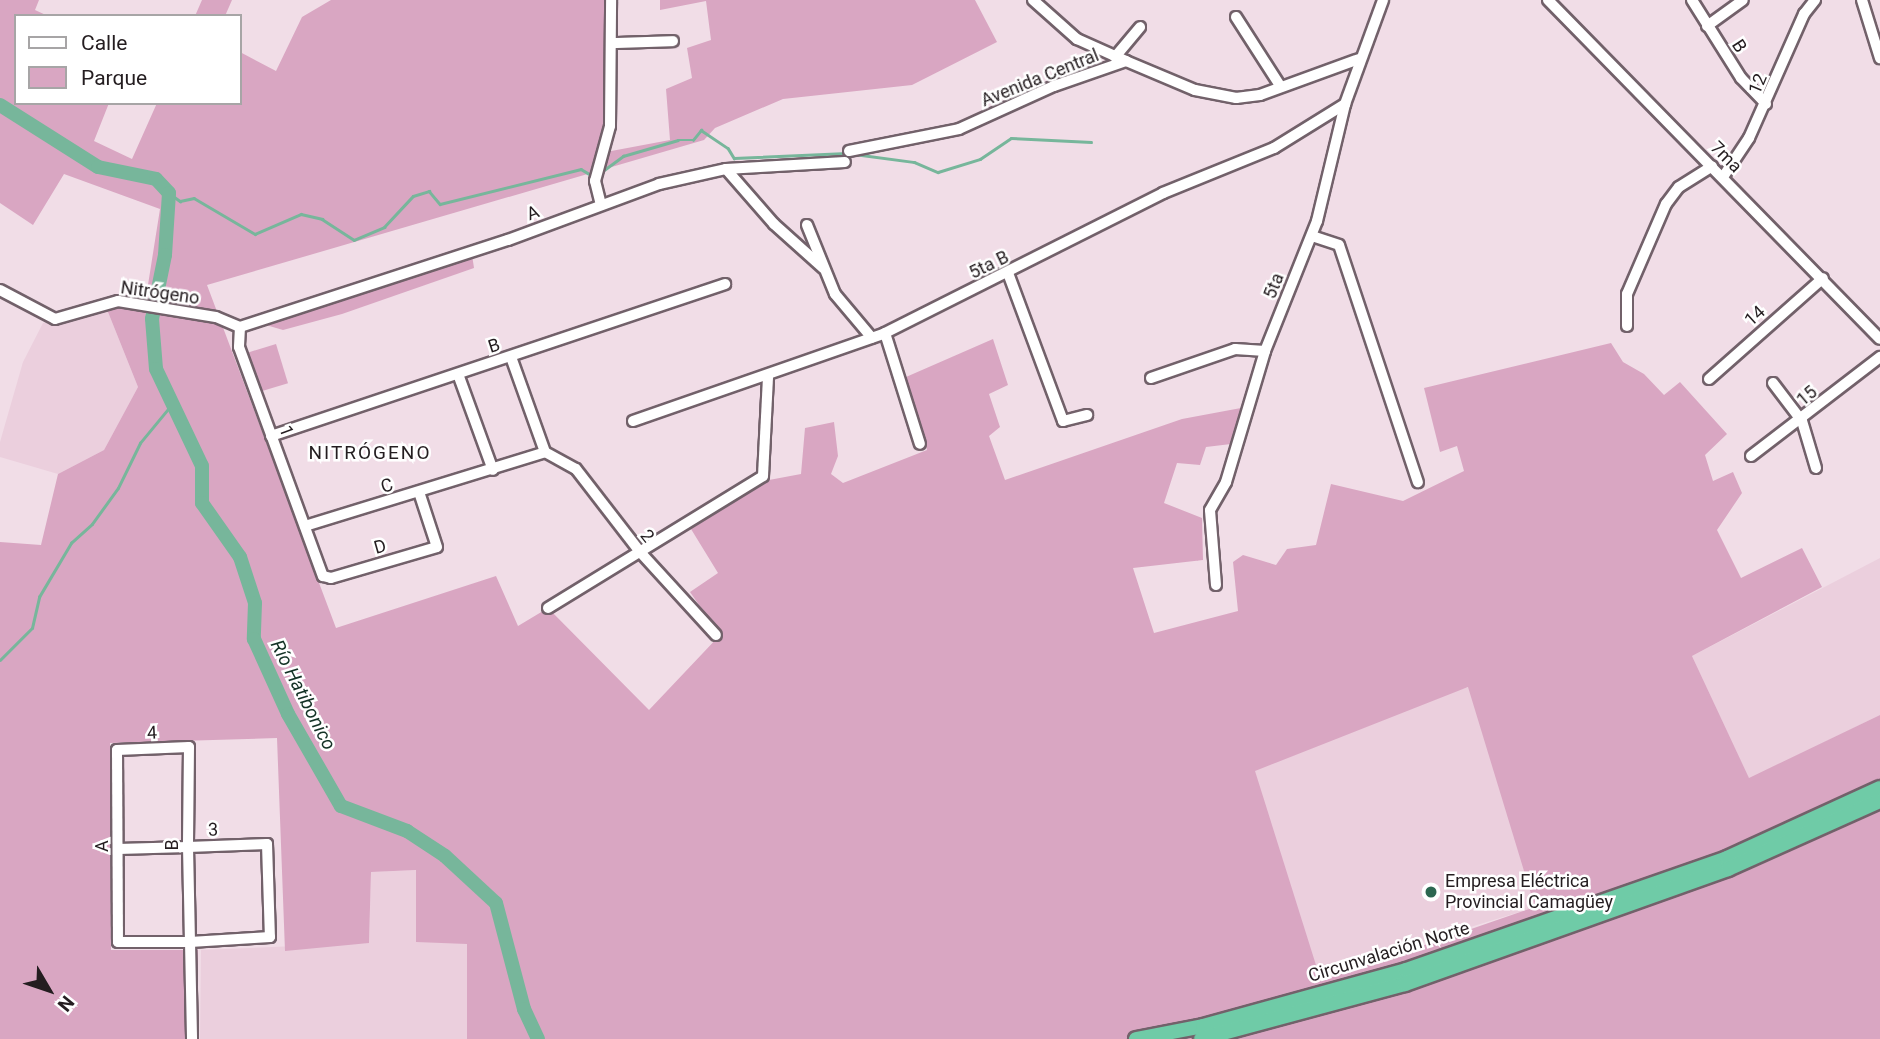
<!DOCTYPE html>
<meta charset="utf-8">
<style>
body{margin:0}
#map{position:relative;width:1880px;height:1039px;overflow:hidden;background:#f1dde7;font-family:Roboto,sans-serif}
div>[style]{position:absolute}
.built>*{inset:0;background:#ebcfdd;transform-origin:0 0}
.green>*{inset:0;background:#d9a6c2;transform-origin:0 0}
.stream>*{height:2.5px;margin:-1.25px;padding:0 1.25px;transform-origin:1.25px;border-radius:1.25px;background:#77b69b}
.river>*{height:14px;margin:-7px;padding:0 7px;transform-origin:7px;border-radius:7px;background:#77b69b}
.roads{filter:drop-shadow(2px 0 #72616a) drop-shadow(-2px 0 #72616a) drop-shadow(0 2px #72616a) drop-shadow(0 -2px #72616a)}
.minor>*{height:10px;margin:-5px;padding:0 5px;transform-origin:5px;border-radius:5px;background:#fff}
.highway>*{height:14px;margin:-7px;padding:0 7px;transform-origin:7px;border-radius:7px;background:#6fcba7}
.dots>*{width:19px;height:19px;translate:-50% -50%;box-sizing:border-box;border:4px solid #fff;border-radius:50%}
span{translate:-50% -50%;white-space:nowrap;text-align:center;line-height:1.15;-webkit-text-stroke:5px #fff;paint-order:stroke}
.street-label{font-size:18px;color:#241d20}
.poi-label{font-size:18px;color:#241d20}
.left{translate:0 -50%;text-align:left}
.neighbourhood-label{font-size:19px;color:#241d20;letter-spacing:2px}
.water-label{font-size:19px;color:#143226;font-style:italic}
.legend{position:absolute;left:14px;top:14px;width:228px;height:91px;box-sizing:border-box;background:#fff;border:2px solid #a7a5a6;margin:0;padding:9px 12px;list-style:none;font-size:21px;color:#241d20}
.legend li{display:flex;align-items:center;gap:14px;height:35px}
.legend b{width:35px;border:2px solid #a7a5a6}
.north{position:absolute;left:14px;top:955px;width:70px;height:70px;-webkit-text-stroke:5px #fff;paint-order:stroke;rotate:129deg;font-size:19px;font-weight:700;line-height:28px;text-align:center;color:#241d20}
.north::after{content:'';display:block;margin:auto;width:24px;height:32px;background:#241d20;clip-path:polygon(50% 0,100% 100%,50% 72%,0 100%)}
</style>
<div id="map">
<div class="built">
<i style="clip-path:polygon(106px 307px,138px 387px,104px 450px,58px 474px,0 457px,0 442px,23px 362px,43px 323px,77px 319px)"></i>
<i style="clip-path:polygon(1880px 558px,1880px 715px,1749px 779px,1692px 656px)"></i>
<i style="left:1469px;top:687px;width:230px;height:231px;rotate:73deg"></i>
<i style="clip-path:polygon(417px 870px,467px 944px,467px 1039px,200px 1039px,201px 950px,369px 943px,371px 872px)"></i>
</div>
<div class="green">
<i style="clip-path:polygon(evenodd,0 0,39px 0,35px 10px,48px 16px,16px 16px,16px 103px,109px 103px,94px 141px,132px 159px,157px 103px,240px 103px,240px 52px,276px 71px,302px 17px,331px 0,611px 0,606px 152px,670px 140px,666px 89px,692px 78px,687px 48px,711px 40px,706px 1px,660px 10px,660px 0,975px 0,997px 42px,912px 85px,783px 99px,715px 128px,704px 140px,207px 285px,336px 628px,496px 576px,518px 626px,548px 608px,649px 710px,720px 635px,690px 592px,718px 573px,691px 529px,769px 480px,801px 474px,805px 428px,834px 422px,838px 456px,831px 474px,843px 483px,927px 450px,906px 377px,993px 339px,1008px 385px,989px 394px,1000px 427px,989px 436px,1005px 480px,1182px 419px,1241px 408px,1231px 444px,1206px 447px,1200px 465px,1177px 463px,1164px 503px,1202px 518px,1203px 560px,1133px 568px,1154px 633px,1238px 611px,1233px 562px,1243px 555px,1276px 565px,1287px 549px,1316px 545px,1331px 484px,1403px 501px,1464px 471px,1457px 446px,1440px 452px,1424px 388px,1611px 343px,1623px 362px,1644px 374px,1664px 395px,1680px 382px,1727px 434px,1705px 455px,1713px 481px,1733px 472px,1742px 493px,1717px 530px,1741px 578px,1802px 548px,1822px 587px,1692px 656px,1749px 778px,1880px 715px,1880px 1039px,467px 1039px,467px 944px,416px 942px,416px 870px,371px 872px,369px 943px,285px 951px,277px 738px,110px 743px,111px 950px,198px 950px,198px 1039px,0 1039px,0 542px,41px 545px,58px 474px,104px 450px,138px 387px,106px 307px,144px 310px,160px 209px,64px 174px,33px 225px,0 203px,0 0,1468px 687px,1535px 907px,1321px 981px,1255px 771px,1468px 687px)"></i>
<i style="clip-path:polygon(202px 0,232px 0,225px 16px,195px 16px)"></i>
<i style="clip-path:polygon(472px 255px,474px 268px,342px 314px,283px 330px,266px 325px)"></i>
<i style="left:276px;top:344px;width:41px;height:33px;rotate:73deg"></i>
</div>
<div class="stream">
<i style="left:854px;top:154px;width:61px;rotate:7.6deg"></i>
<i style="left:914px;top:162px;width:26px;rotate:23deg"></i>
<i style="left:938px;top:172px;width:44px;rotate:-17.2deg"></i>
<i style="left:980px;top:159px;width:37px;rotate:-34deg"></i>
<i style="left:1011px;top:138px;width:80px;rotate:2.9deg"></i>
<i style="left:604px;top:170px;width:24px;rotate:-36deg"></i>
<i style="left:623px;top:156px;width:57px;rotate:-16.2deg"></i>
<i style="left:678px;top:140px;width:15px"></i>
<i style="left:693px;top:140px;width:13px;rotate:-51deg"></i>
<i style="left:701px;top:130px;width:32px;rotate:34deg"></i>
<i style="left:728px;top:148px;width:12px;rotate:59deg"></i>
<i style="left:734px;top:158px;width:113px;rotate:-2.5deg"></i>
<i style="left:169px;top:193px;width:14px;rotate:36deg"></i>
<i style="left:180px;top:201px;width:14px;rotate:-12deg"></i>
<i style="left:194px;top:198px;width:71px;rotate:30.5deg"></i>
<i style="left:255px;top:234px;width:50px;rotate:-23.5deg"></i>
<i style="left:301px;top:214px;width:22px;rotate:13deg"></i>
<i style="left:322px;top:219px;width:38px;rotate:33deg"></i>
<i style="left:354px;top:240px;width:33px;rotate:-23deg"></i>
<i style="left:384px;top:227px;width:42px;rotate:-46.9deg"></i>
<i style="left:413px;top:196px;width:17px;rotate:-17deg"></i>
<i style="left:429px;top:191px;width:17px;rotate:50deg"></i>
<i style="left:440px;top:204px;width:145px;rotate:-13.9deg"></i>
<i style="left:581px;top:169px;width:12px;rotate:31deg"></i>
<i style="left:0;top:660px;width:45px;rotate:-45deg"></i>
<i style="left:32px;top:628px;width:32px;rotate:-77deg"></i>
<i style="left:39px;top:597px;width:63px;rotate:-59.3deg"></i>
<i style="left:71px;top:543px;width:28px;rotate:-42deg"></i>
<i style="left:92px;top:524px;width:44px;rotate:-54.2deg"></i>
<i style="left:118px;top:488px;width:50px;rotate:-63.9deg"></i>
<i style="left:140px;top:443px;width:52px;rotate:-50.5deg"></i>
</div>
<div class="river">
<i style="left:0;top:105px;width:116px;rotate:32.3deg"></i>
<i style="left:98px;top:167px;width:59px;rotate:11.7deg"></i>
<i style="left:156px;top:179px;width:19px;rotate:47deg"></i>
<i style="left:169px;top:193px;width:62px;rotate:93.7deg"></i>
<i style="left:165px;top:255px;width:65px;rotate:101.5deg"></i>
<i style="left:152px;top:319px;width:50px;rotate:85.4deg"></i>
<i style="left:156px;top:369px;width:107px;rotate:64.6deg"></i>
<i style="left:202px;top:466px;width:37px;rotate:90deg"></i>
<i style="left:202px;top:503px;width:66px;rotate:54.9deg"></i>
<i style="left:240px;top:557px;width:48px;rotate:71.9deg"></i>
<i style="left:255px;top:603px;width:36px;rotate:92deg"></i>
<i style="left:254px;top:639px;width:82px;rotate:65.6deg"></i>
<i style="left:288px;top:714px;width:106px;rotate:60.1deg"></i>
<i style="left:341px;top:806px;width:71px;rotate:20.7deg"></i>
<i style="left:407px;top:831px;width:45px;rotate:33.3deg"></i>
<i style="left:445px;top:856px;width:69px;rotate:42.7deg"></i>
<i style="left:496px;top:903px;width:110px;rotate:75.2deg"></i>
<i style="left:524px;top:1009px;width:33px;rotate:65deg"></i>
</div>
<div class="roads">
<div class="minor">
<i style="left:1033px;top:0;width:59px;rotate:41.6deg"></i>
<i style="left:1077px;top:39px;width:54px;rotate:24.2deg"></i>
<i style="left:1548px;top:0;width:474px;rotate:45.6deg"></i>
<i style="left:1692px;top:0;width:92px;rotate:57.9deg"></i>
<i style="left:1741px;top:78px;width:36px;rotate:46deg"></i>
<i style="left:1862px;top:0;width:61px;rotate:72.8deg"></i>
<i style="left:1236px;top:17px;width:83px;rotate:57.3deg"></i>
<i style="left:1707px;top:26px;width:44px;rotate:-35.8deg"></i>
<i style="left:614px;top:43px;width:59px;rotate:-1.9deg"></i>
<i style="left:1115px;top:57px;width:39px;rotate:-50deg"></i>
<i style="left:849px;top:151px;width:112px;rotate:-11.3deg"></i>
<i style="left:959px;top:129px;width:104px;rotate:-24.4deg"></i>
<i style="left:1054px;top:86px;width:76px;rotate:-19.1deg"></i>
<i style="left:1126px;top:61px;width:75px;rotate:22.8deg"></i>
<i style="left:1195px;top:90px;width:42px;rotate:11deg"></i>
<i style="left:1236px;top:98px;width:24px;rotate:-7deg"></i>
<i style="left:1260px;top:95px;width:105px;rotate:-20deg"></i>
<i style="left:726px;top:169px;width:73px;rotate:48.9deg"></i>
<i style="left:774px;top:224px;width:66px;rotate:41.9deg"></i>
<i style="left:1723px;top:177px;width:47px;rotate:-56.3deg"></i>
<i style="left:1749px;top:138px;width:136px;rotate:-66.1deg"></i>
<i style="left:1804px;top:14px;width:18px;rotate:-52deg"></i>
<i style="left:601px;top:205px;width:25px;rotate:-104deg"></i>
<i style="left:595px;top:181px;width:57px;rotate:-74.7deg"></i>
<i style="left:610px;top:126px;width:126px;rotate:-89.5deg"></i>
<i style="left:807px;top:225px;width:74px;rotate:67.9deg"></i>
<i style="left:835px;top:294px;width:57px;rotate:49.9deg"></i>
<i style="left:1312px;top:236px;width:28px;rotate:18deg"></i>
<i style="left:1339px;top:245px;width:250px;rotate:71.6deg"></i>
<i style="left:1008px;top:273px;width:158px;rotate:69.6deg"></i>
<i style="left:1063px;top:421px;width:25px;rotate:-14deg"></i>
<i style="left:0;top:290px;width:62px;rotate:27.8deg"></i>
<i style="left:55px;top:319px;width:66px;rotate:-15.9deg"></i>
<i style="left:118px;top:301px;width:99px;rotate:9.3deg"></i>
<i style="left:216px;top:317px;width:26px;rotate:23deg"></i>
<i style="left:1627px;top:326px;width:32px;rotate:-90deg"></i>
<i style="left:1627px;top:294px;width:98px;rotate:-66.6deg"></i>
<i style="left:1666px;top:204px;width:21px;rotate:-53deg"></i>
<i style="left:1679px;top:187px;width:39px;rotate:-32deg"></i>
<i style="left:240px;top:327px;width:282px;rotate:-18deg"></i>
<i style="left:508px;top:240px;width:161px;rotate:-20.3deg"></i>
<i style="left:659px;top:184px;width:69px;rotate:-12.6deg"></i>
<i style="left:726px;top:169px;width:119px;rotate:-3.4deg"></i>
<i style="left:240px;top:327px;width:20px;rotate:93deg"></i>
<i style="left:239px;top:347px;width:244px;rotate:69.9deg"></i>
<i style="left:323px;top:576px;width:8px;rotate:14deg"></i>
<i style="left:331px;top:578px;width:110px;rotate:-16.3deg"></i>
<i style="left:437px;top:547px;width:58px;rotate:-108.1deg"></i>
<i style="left:885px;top:333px;width:116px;rotate:72.5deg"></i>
<i style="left:511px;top:357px;width:101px;rotate:70.3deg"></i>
<i style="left:458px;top:374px;width:102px;rotate:70deg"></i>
<i style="left:1151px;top:378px;width:89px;rotate:-19deg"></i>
<i style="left:1235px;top:349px;width:30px;rotate:4deg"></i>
<i style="left:1709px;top:379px;width:152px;rotate:-41.5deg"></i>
<i style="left:1773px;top:383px;width:48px;rotate:52.7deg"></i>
<i style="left:1802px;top:421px;width:49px;rotate:73.4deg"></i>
<i style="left:633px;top:421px;width:267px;rotate:-19.2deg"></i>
<i style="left:885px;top:333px;width:311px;rotate:-26.7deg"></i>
<i style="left:1163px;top:193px;width:120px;rotate:-22.1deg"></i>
<i style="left:1274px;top:148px;width:84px;rotate:-31.8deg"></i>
<i style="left:271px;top:436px;width:479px;rotate:-18.5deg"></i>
<i style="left:1751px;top:456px;width:163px;rotate:-37.5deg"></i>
<i style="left:305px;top:526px;width:251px;rotate:-17.1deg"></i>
<i style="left:545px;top:452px;width:35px;rotate:29deg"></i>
<i style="left:576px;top:469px;width:106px;rotate:52.3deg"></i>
<i style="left:641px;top:553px;width:111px;rotate:47.6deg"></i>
<i style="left:1216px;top:585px;width:75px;rotate:-94.6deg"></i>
<i style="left:1210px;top:510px;width:32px;rotate:-60deg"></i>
<i style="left:1226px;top:482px;width:137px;rotate:-73.4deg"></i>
<i style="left:1265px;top:351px;width:140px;rotate:-68.2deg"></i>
<i style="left:1317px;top:221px;width:120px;rotate:-76.5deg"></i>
<i style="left:1345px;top:104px;width:111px;rotate:-69.9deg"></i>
<i style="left:548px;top:608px;width:252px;rotate:-31.5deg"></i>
<i style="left:763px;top:476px;width:100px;rotate:-87.1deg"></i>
<i style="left:118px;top:849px;width:70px;rotate:-1.6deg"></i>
<i style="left:188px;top:847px;width:79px;rotate:-2.2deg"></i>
<i style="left:267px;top:844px;width:93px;rotate:88.2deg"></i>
<i style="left:270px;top:937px;width:80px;rotate:176.4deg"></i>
<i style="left:190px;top:942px;width:72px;rotate:180deg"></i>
<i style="left:118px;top:942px;width:192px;rotate:-90.3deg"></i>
<i style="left:117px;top:750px;width:72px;rotate:-2.4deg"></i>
<i style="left:189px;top:747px;width:100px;rotate:90.6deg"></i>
<i style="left:188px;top:847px;width:95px;rotate:88.8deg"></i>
<i style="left:190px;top:942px;width:97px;rotate:88.8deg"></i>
</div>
<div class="highway">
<i style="left:1136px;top:1039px;width:68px;rotate:-11deg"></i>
<i style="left:1203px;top:1026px;width:211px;rotate:-15.4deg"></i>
<i style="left:1406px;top:970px;width:340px;rotate:-19.2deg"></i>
<i style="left:1727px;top:858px;width:168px;rotate:-24.6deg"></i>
<i style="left:1201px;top:1039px;width:211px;rotate:-15.1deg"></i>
<i style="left:1405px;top:984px;width:343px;rotate:-19.6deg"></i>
<i style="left:1728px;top:869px;width:167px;rotate:-24.1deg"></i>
</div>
</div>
<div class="dots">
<i style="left:1431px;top:892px;background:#2c6650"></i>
</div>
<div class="street-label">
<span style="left:1739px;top:46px;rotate:57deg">B</span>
<span style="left:1040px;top:78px;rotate:-22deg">Avenida Central</span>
<span style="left:1758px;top:84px;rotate:-67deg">12</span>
<span style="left:1726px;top:157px;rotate:45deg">7ma</span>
<span style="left:533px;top:213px;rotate:-21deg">A</span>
<span style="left:989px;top:265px;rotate:-26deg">5ta B</span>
<span style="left:1274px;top:286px;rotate:-68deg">5ta</span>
<span style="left:160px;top:293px;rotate:8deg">Nitrógeno</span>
<span style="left:1755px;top:316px;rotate:-42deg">14</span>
<span style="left:494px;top:346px;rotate:-18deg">B</span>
<span style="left:1807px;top:396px;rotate:-40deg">15</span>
<span style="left:286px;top:431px;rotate:70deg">1</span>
<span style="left:387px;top:486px;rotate:-17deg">C</span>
<span style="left:647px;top:536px;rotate:51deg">2</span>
<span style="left:380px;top:547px;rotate:-16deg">D</span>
<span style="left:152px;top:733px;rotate:-3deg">4</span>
<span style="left:213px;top:830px;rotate:-2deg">3</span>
<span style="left:172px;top:845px;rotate:-90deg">B</span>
<span style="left:102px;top:846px;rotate:-90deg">A</span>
<span style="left:1389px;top:952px;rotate:-17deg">Circunvalación Norte</span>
</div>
<div class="poi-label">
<span class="left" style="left:1445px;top:892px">Empresa Eléctrica<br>Provincial Camagüey</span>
</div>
<div class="neighbourhood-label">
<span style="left:370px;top:453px">NITRÓGENO</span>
</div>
<div class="water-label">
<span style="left:303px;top:695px;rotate:63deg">Río Hatibonico</span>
</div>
<ul class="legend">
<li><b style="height:9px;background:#fff"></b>Calle</li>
<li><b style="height:19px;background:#d9a6c2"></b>Parque</li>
</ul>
<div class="north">N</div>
</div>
